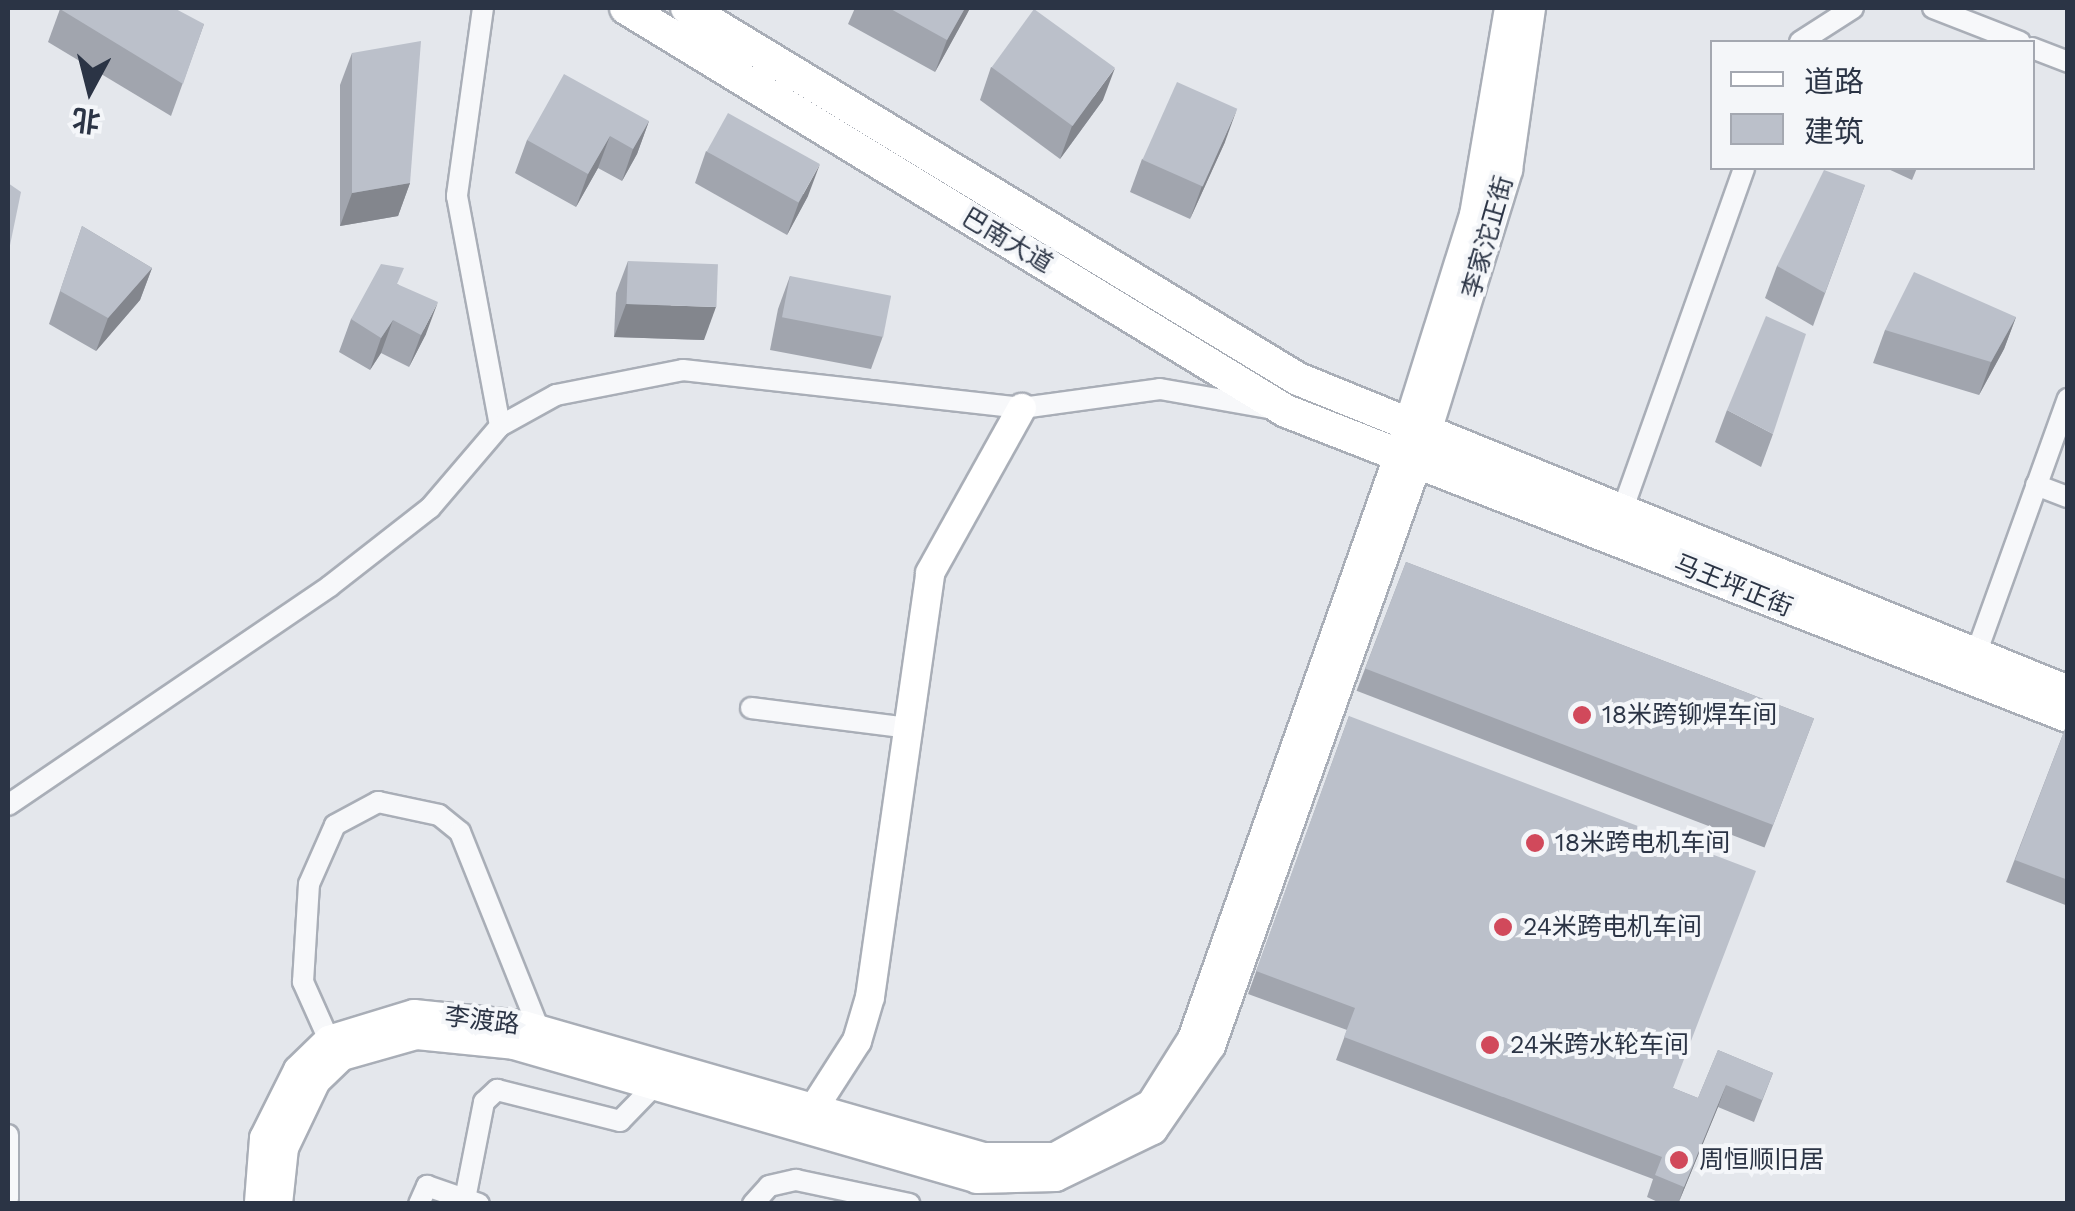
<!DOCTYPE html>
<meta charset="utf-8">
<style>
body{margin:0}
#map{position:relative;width:2075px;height:1211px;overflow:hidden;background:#e4e7ec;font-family:"Work Sans","Noto Sans SC",sans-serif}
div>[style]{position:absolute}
.roads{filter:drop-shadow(2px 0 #a9aeb7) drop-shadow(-2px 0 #a9aeb7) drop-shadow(0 2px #a9aeb7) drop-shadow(0 -2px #a9aeb7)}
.street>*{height:20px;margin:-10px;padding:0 10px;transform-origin:10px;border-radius:10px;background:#f7f8fa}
.secondary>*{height:28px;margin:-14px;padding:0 14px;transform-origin:14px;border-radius:14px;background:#fff}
.primary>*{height:32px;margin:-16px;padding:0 16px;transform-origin:16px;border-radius:16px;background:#fff}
.wall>*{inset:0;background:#a1a5ae;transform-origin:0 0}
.shaded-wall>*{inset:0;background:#83868d}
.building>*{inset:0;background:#bbc0ca;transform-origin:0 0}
.dots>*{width:28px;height:28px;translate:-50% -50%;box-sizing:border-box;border:5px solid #f4f6f9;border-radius:50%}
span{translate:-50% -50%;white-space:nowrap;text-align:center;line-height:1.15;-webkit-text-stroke:8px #f4f6f9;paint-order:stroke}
.street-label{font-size:25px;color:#2b3445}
.poi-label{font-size:25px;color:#2b3445}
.left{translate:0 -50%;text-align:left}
.frame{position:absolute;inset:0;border:10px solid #2b3445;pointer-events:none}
.legend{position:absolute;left:1710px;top:40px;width:325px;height:130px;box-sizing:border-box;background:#f4f6f9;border:2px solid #a4a8b1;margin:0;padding:12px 18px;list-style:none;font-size:30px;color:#2b3445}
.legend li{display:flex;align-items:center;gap:20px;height:50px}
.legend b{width:50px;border:2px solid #a4a8b1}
.north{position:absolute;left:40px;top:40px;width:100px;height:100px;-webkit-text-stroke:8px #f4f6f9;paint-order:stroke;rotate:187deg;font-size:28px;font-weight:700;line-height:40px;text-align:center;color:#2b3445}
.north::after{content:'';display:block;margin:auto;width:35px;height:45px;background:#2b3445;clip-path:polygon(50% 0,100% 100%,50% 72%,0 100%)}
</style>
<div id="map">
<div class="roads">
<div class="street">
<i style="left:483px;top:8px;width:190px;rotate:97.9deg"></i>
<i style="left:457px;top:196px;width:234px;rotate:79.4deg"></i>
<i style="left:1933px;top:8px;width:93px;rotate:21.3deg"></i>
<i style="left:1800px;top:42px;width:63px;rotate:-32.7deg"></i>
<i style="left:2032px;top:48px;width:39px;rotate:21deg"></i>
<i style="left:2036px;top:485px;width:34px;rotate:21deg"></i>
<i style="left:1621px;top:514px;width:367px;rotate:-70.4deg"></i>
<i style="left:1972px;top:665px;width:283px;rotate:-70.2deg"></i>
<i style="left:751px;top:708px;width:152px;rotate:7.2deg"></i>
<i style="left:8px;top:805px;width:389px;rotate:-34.2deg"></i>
<i style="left:330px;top:586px;width:127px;rotate:-38deg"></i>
<i style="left:430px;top:508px;width:108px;rotate:-49.5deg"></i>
<i style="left:500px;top:426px;width:64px;rotate:-29deg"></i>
<i style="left:556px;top:395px;width:129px;rotate:-11.1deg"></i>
<i style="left:683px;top:370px;width:341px;rotate:6.4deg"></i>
<i style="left:1022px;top:408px;width:139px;rotate:-7.8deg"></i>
<i style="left:1160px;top:389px;width:111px;rotate:9.9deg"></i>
<i style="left:329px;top:1040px;width:64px;rotate:-114.1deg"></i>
<i style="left:303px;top:982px;width:98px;rotate:-86.5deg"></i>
<i style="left:309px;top:884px;width:64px;rotate:-66.2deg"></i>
<i style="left:335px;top:825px;width:49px;rotate:-28.1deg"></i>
<i style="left:378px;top:802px;width:62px;rotate:12deg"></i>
<i style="left:439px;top:815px;width:27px;rotate:39deg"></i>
<i style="left:460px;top:832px;width:213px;rotate:68.2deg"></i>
<i style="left:8px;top:1135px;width:64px;rotate:90deg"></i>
<i style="left:465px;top:1199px;width:99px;rotate:-78.9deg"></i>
<i style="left:484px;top:1102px;width:18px;rotate:-43deg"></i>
<i style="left:497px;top:1090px;width:127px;rotate:14.1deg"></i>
<i style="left:620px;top:1121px;width:49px;rotate:-45.8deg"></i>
<i style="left:419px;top:1204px;width:20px;rotate:-66deg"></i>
<i style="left:427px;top:1186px;width:55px;rotate:19.1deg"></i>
<i style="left:753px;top:1204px;width:24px;rotate:-48deg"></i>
<i style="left:769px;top:1186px;width:28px;rotate:-13deg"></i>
<i style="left:796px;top:1180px;width:116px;rotate:11.9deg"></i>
</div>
<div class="secondary">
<i style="left:803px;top:1125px;width:100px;rotate:-57.3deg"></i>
<i style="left:857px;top:1041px;width:46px;rotate:-73.5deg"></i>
<i style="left:870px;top:997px;width:428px;rotate:-81.9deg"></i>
<i style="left:930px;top:573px;width:189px;rotate:-60.9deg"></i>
<i style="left:259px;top:1202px;width:64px;rotate:-85.5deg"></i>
<i style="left:264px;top:1138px;width:76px;rotate:-63.4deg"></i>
<i style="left:298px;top:1070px;width:43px;rotate:-44.1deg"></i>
<i style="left:329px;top:1040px;width:89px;rotate:-17deg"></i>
<i style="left:414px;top:1014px;width:110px;rotate:5.8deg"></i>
<i style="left:523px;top:1025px;width:479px;rotate:16deg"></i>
<i style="left:983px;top:1157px;width:72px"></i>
<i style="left:1055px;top:1157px;width:110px;rotate:-28.9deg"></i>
<i style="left:1151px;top:1104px;width:77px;rotate:-57.8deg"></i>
<i style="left:1192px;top:1039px;width:621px;rotate:-70.51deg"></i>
<i style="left:1399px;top:454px;width:250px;rotate:-72.6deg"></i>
<i style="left:1474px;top:215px;width:210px;rotate:-80.4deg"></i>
<i style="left:278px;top:1204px;width:56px;rotate:-83.9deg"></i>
<i style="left:284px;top:1148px;width:74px;rotate:-64.5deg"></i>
<i style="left:316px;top:1081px;width:36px;rotate:-44deg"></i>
<i style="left:342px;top:1056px;width:77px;rotate:-15.8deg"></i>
<i style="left:416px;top:1035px;width:99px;rotate:5.8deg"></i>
<i style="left:514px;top:1045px;width:482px;rotate:16.1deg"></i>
<i style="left:977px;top:1179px;width:79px;rotate:-1.5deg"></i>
<i style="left:1056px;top:1177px;width:108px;rotate:-25.9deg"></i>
<i style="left:1153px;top:1130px;width:102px;rotate:-55.4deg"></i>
<i style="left:1211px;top:1046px;width:621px;rotate:-70.51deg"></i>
<i style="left:1418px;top:461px;width:305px;rotate:-72.8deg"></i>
<i style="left:1508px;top:170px;width:164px;rotate:-81.9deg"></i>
</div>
<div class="primary">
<i style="left:626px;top:8px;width:773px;rotate:31.41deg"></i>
<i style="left:1286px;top:411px;width:839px;rotate:21.31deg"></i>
<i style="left:687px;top:8px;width:715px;rotate:31.27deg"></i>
<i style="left:1298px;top:379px;width:831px;rotate:22.12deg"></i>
</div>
</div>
<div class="wall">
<i style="clip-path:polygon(855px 8px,970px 8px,935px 72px,848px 24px)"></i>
<i style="clip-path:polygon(60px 9px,204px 24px,171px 116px,48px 42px)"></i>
<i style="clip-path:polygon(352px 53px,410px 183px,398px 216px,340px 226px,340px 85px)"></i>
<i style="clip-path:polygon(991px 67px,1103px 100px,1060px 159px,980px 100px)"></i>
<i style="clip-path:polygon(649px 121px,637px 154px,622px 181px,598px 168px,576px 207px,515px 173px,527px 140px)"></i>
<i style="clip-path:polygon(1225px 142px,1190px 219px,1130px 192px,1142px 159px)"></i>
<i style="clip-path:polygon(706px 151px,808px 196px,787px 235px,695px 183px)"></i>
<i style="clip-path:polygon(1886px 168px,1917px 168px,1912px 180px)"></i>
<i style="clip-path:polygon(1865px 185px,1813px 326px,1765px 298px,1777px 266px)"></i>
<i style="clip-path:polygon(82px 226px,152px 268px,140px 300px,96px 351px,49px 324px)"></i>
<i style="clip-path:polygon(628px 261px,704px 340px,614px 337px,616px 293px)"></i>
<i style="clip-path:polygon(790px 276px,883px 336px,871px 369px,770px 350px,778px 309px)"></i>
<i style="clip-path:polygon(398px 284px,426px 334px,409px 367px,381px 353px,370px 370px,339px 352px,351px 319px)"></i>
<i style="clip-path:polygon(2016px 317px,2004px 349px,1979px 395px,1873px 363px,1885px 330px)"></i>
<i style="clip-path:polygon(1727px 410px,1773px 434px,1761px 467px,1715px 442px)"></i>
<i style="left:1406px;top:562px;width:437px;height:138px;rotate:21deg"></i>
<i style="clip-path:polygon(1349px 716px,1673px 1088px,1698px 1098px,1718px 1050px,1773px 1073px,1754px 1122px,1718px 1107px,1678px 1204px,1662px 1204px,1647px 1197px,1653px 1179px,1336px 1060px,1347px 1030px,1248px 994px)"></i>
<i style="clip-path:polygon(2065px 729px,2068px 730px,2068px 906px,2006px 882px)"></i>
</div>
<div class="shaded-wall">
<i style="clip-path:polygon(965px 8px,970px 8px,967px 14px,935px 72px,947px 40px)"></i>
<i style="clip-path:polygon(1115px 68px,1103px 100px,1060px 159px,1072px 126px)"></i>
<i style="clip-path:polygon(1237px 109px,1225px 142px,1190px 219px,1202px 186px)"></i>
<i style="clip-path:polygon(649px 121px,637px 154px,622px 181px,633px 149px)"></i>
<i style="clip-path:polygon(610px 136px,598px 168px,576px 207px,588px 174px)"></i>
<i style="clip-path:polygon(820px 164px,808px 196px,787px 235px,799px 202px)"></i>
<i style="clip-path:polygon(410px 183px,398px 216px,340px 226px,352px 193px)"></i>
<i style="clip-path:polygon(152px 268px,140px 300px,96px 351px,108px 318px)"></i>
<i style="clip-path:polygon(438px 302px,426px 334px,409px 367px,421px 335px)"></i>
<i style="clip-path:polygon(626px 304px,716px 307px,704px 340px,614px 337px)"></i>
<i style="clip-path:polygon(2016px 317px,2004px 349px,1979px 395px,1991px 362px)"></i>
<i style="clip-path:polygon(393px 320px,381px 353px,370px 370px,381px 338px)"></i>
<i style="clip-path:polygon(1726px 1085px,1718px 1107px,1678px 1204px,1684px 1187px)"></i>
</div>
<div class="building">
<i style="clip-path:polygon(61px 8px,174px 8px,204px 24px,183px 84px,60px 9px)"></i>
<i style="clip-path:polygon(889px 8px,965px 8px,947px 40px)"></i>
<i style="left:1034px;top:9px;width:100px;height:72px;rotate:36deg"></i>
<i style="clip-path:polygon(421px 41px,410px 183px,352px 193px,352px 53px)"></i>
<i style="clip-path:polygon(564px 74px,649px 121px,633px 149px,610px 136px,588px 174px,527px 140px)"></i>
<i style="left:1177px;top:82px;width:66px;height:85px;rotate:24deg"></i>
<i style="left:728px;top:113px;width:105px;height:44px;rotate:29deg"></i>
<i style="clip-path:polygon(1824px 170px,1865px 185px,1825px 293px,1777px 266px)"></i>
<i style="clip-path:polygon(8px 183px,21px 192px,9px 250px,8px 249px)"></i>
<i style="clip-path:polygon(82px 226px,152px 268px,108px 318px,60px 291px)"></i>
<i style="left:628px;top:261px;width:90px;height:43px;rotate:2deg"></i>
<i style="clip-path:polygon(381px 264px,404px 268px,397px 284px,438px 302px,421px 335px,393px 320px,381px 338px,351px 319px)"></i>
<i style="clip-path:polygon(1914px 272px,2016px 317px,1991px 362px,1885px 330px)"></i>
<i style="left:790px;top:276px;width:103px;height:42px;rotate:11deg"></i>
<i style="clip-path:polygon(1766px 316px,1806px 334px,1773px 434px,1727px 410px)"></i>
<i style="left:1406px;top:562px;width:437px;height:114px;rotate:21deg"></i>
<i style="clip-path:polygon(1349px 716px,1756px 871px,1673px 1088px,1698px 1098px,1718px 1050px,1773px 1073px,1762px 1100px,1726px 1085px,1684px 1187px,1655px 1175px,1662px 1157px,1344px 1037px,1355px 1008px,1256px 971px)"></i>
<i style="clip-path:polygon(2065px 729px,2068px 730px,2068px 880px,2015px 860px)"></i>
</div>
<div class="dots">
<i style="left:1582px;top:715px;background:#d1495b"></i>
<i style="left:1535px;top:843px;background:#d1495b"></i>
<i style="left:1503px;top:927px;background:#d1495b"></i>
<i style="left:1490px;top:1045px;background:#d1495b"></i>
<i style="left:1679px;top:1160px;background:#d1495b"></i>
</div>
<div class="street-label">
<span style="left:1488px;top:237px;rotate:-74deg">李家沱正街</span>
<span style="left:1007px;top:241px;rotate:31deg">巴南大道</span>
<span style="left:1733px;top:586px;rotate:22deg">马王坪正街</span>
<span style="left:482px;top:1021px;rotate:7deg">李渡路</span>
</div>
<div class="poi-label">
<span class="left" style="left:1602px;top:715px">18米跨铆焊车间</span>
<span class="left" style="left:1555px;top:843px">18米跨电机车间</span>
<span class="left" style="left:1523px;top:927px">24米跨电机车间</span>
<span class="left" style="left:1510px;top:1045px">24米跨水轮车间</span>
<span class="left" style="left:1699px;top:1160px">周恒顺旧居</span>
</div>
<div class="frame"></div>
<ul class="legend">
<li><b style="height:12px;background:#fff"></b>道路</li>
<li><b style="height:28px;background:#bbc0ca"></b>建筑</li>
</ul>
<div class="north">北</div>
</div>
